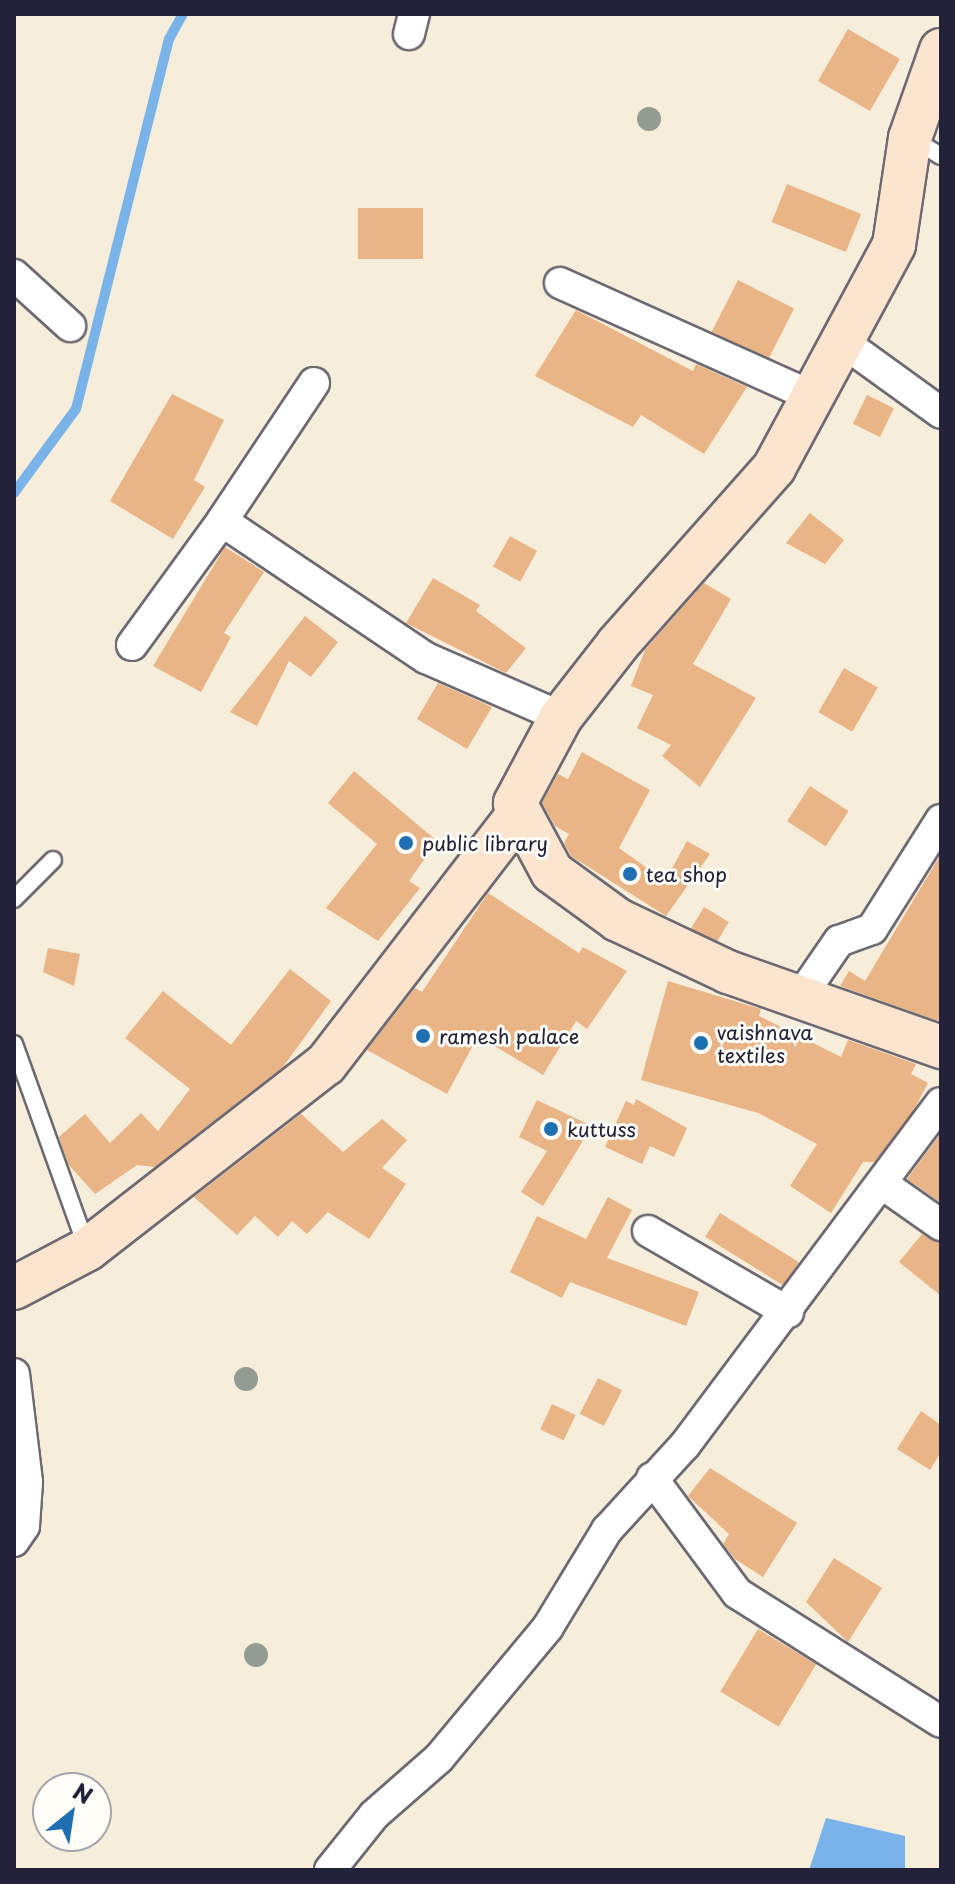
<!DOCTYPE html>
<style>
body{margin:0}
#map{position:relative;width:955px;height:1884px;overflow:hidden;background:#f6edda;font-family:"Playpen Sans",sans-serif}
div>[style]{position:absolute}
.water>*{inset:0;background:#7ab3ea}
.stream>*{height:10px;margin:-5px;padding:0 5px;transform-origin:5px;border-radius:5px;background:#7ab3ea}
.building>*{inset:0;background:#e9b587;transform-origin:0 0}
.roads{filter:drop-shadow(2px 0 #6c6973) drop-shadow(-2px 0 #6c6973) drop-shadow(0 2px #6c6973) drop-shadow(0 -2px #6c6973)}
.lane>*{height:16px;margin:-8px;padding:0 8px;transform-origin:8px;border-radius:8px;background:#fff}
.street>*{height:30px;margin:-15px;padding:0 15px;transform-origin:15px;border-radius:15px;background:#fff}
.secondary>*{height:42px;margin:-21px;padding:0 21px;transform-origin:21px;border-radius:21px;background:#fce5cf}
.trees>*{width:24px;height:24px;margin:-12px;border-radius:50%;background:#939c92}
.dots>*{width:22px;height:22px;translate:-50% -50%;box-sizing:border-box;border:4px solid #fdfcf7;border-radius:50%}
span{translate:-50% -50%;white-space:nowrap;text-align:center;line-height:1.15;-webkit-text-stroke:6px #fdfcf7;paint-order:stroke}
.poi-label{font-size:20px;color:#22223b}
.left{translate:0 -50%;text-align:left}
.frame{position:absolute;inset:0;border:16px solid #22223b;pointer-events:none}
.north{position:absolute;left:32px;top:1772px;width:80px;height:80px;box-sizing:border-box;background:#fdfcf7;border:2px solid #a5a5ac;border-radius:50%;rotate:30deg;font-size:22px;font-weight:700;line-height:32px;text-align:center;color:#22223b}
.north::after{content:'';display:block;margin:auto;width:28px;height:36px;background:#1f6fb2;clip-path:polygon(50% 0,100% 100%,50% 72%,0 100%)}
</style>
<div id="map">
<div class="water">
<i style="clip-path:polygon(826px 1818px,905px 1836px,905px 1870px,809px 1870px)"></i>
</div>
<div class="stream">
<i style="left:14px;top:493px;width:104px;rotate:-53.6deg"></i>
<i style="left:76px;top:409px;width:382px;rotate:-75.9deg"></i>
<i style="left:169px;top:39px;width:29px;rotate:-61deg"></i>
</div>
<div class="building">
<i style="left:848px;top:29px;width:60px;height:60px;rotate:30deg"></i>
<i style="left:787px;top:184px;width:80px;height:41px;rotate:22deg"></i>
<i style="left:423px;top:208px;width:51px;height:65px;rotate:90deg"></i>
<i style="left:738px;top:280px;width:63px;height:58px;rotate:27deg"></i>
<i style="clip-path:polygon(576px 310px,693px 371px,696px 364px,747px 387px,704px 454px,641px 415px,633px 427px,535px 376px)"></i>
<i style="clip-path:polygon(172px 394px,224px 420px,194px 480px,205px 487px,173px 539px,110px 501px)"></i>
<i style="left:867px;top:395px;width:30px;height:32px;rotate:26deg"></i>
<i style="clip-path:polygon(810px 513px,844px 540px,825px 564px,786px 543px)"></i>
<i style="left:510px;top:536px;width:31px;height:35px;rotate:29deg"></i>
<i style="clip-path:polygon(225px 547px,264px 572px,224px 633px,231px 637px,201px 692px,153px 666px)"></i>
<i style="clip-path:polygon(433px 578px,480px 605px,476px 611px,526px 648px,506px 673px,406px 623px)"></i>
<i style="clip-path:polygon(704px 583px,731px 599px,693px 664px,756px 698px,700px 787px,662px 756px,671px 745px,637px 728px,653px 695px,631px 686px,645px 650px)"></i>
<i style="clip-path:polygon(305px 616px,338px 642px,311px 677px,289px 661px,257px 726px,230px 712px)"></i>
<i style="left:844px;top:668px;width:39px;height:51px;rotate:30deg"></i>
<i style="clip-path:polygon(438px 683px,492px 707px,467px 749px,417px 719px)"></i>
<i style="clip-path:polygon(582px 752px,650px 790px,619px 848px,665px 881px,687px 841px,710px 854px,666px 916px,571px 856px,564px 843px,569px 834px,555px 826px,542px 803px,558px 774px,568px 779px)"></i>
<i style="clip-path:polygon(354px 771px,437px 841px,409px 881px,420px 888px,378px 941px,326px 908px,377px 844px,328px 803px)"></i>
<i style="left:810px;top:786px;width:46px;height:42px;rotate:33deg"></i>
<i style="clip-path:polygon(941px 854px,941px 1015px,938px 1021px,840px 986px,849px 971px,865px 981px)"></i>
<i style="clip-path:polygon(488px 893px,579px 953px,583px 947px,627px 971px,587px 1029px,576px 1021px,543px 1075px,478px 1036px,447px 1094px,367px 1050px,415px 988px,422px 992px)"></i>
<i style="left:704px;top:907px;width:29px;height:25px;rotate:31deg"></i>
<i style="clip-path:polygon(48px 948px,80px 954px,74px 986px,43px 972px)"></i>
<i style="clip-path:polygon(290px 969px,331px 1001px,283px 1067px,155px 1167px,137px 1165px,95px 1194px,68px 1164px,59px 1137px,85px 1114px,110px 1143px,141px 1113px,158px 1131px,190px 1089px,125px 1038px,163px 991px,231px 1045px)"></i>
<i style="clip-path:polygon(668px 981px,761px 1009px,759px 1016px,841px 1057px,848px 1040px,916px 1064px,911px 1074px,928px 1083px,914px 1110px,875px 1162px,863px 1162px,831px 1213px,790px 1186px,817px 1144px,758px 1113px,641px 1080px)"></i>
<i style="clip-path:polygon(636px 1099px,687px 1128px,674px 1157px,650px 1146px,642px 1164px,605px 1147px,626px 1101px,634px 1105px)"></i>
<i style="clip-path:polygon(537px 1100px,592px 1126px,543px 1206px,521px 1192px,547px 1151px,519px 1137px)"></i>
<i style="clip-path:polygon(301px 1114px,343px 1152px,382px 1119px,407px 1140px,382px 1168px,406px 1184px,369px 1239px,328px 1212px,307px 1234px,292px 1221px,278px 1237px,255px 1216px,237px 1235px,194px 1197px)"></i>
<i style="clip-path:polygon(941px 1133px,941px 1203px,907px 1179px)"></i>
<i style="clip-path:polygon(608px 1197px,632px 1210px,607px 1258px,699px 1292px,686px 1326px,570px 1282px,562px 1298px,510px 1272px,537px 1216px,586px 1239px)"></i>
<i style="left:720px;top:1213px;width:93px;height:28px;rotate:32deg"></i>
<i style="clip-path:polygon(922px 1234px,941px 1243px,941px 1296px,899px 1262px)"></i>
<i style="left:598px;top:1378px;width:27px;height:40px;rotate:27deg"></i>
<i style="left:552px;top:1404px;width:26px;height:28px;rotate:25deg"></i>
<i style="clip-path:polygon(921px 1411px,941px 1425px,941px 1452px,930px 1470px,897px 1449px)"></i>
<i style="clip-path:polygon(710px 1468px,797px 1523px,763px 1577px,735px 1559px,723px 1544px,729px 1534px,688px 1496px)"></i>
<i style="clip-path:polygon(834px 1558px,882px 1588px,848px 1642px,806px 1602px)"></i>
<i style="left:758px;top:1629px;width:68px;height:73px;rotate:31deg"></i>
</div>
<div class="roads">
<div class="lane">
<i style="left:911px;top:138px;width:35px;rotate:31deg"></i>
<i style="left:14px;top:899px;width:55px;rotate:-45deg"></i>
<i style="left:14px;top:1044px;width:217px;rotate:70.3deg"></i>
</div>
<div class="street">
<i style="left:409px;top:34px;width:21px;rotate:-76deg"></i>
<i style="left:14px;top:275px;width:76px;rotate:42.3deg"></i>
<i style="left:560px;top:283px;width:278px;rotate:24.2deg"></i>
<i style="left:843px;top:342px;width:121px;rotate:35.9deg"></i>
<i style="left:314px;top:383px;width:166px;rotate:123.7deg"></i>
<i style="left:222px;top:521px;width:246px;rotate:33.9deg"></i>
<i style="left:426px;top:658px;width:147px;rotate:23.6deg"></i>
<i style="left:132px;top:645px;width:153px;rotate:-54deg"></i>
<i style="left:801px;top:996px;width:67px;rotate:-55.4deg"></i>
<i style="left:839px;top:941px;width:35px;rotate:-20deg"></i>
<i style="left:872px;top:929px;width:129px;rotate:-57.7deg"></i>
<i style="left:884px;top:1185px;width:70px;rotate:35.1deg"></i>
<i style="left:648px;top:1231px;width:162px;rotate:30.1deg"></i>
<i style="left:14px;top:1374px;width:109px;rotate:83.1deg"></i>
<i style="left:27px;top:1482px;width:44px;rotate:93.9deg"></i>
<i style="left:24px;top:1526px;width:18px;rotate:124deg"></i>
<i style="left:652px;top:1478px;width:143px;rotate:53.5deg"></i>
<i style="left:737px;top:1593px;width:241px;rotate:32.3deg"></i>
<i style="left:330px;top:1870px;width:70px;rotate:-51.3deg"></i>
<i style="left:374px;top:1815px;width:86px;rotate:-41.2deg"></i>
<i style="left:439px;top:1758px;width:170px;rotate:-50.2deg"></i>
<i style="left:548px;top:1627px;width:114px;rotate:-58.7deg"></i>
<i style="left:607px;top:1530px;width:115px;rotate:-47.5deg"></i>
<i style="left:685px;top:1445px;width:427px;rotate:-53.2deg"></i>
</div>
<div class="secondary">
<i style="left:941px;top:50px;width:93px;rotate:109.4deg"></i>
<i style="left:910px;top:138px;width:108px;rotate:98.5deg"></i>
<i style="left:894px;top:245px;width:253px;rotate:118.3deg"></i>
<i style="left:774px;top:468px;width:235px;rotate:131.6deg"></i>
<i style="left:618px;top:644px;width:93px;rotate:128deg"></i>
<i style="left:561px;top:717px;width:98px;rotate:118.1deg"></i>
<i style="left:515px;top:803px;width:78px;rotate:61.8deg"></i>
<i style="left:552px;top:872px;width:82px;rotate:36deg"></i>
<i style="left:618px;top:920px;width:122px;rotate:25.3deg"></i>
<i style="left:728px;top:972px;width:226px;rotate:19.4deg"></i>
<i style="left:14px;top:1288px;width:84px;rotate:-27.8deg"></i>
<i style="left:88px;top:1249px;width:301px;rotate:-37.9deg"></i>
<i style="left:326px;top:1064px;width:313px;rotate:-52.4deg"></i>
</div>
</div>
<div class="trees">
<i style="left:649px;top:119px"></i>
<i style="left:246px;top:1379px"></i>
<i style="left:256px;top:1655px"></i>
</div>
<div class="dots">
<i style="left:406px;top:843px;background:#1f6fb2"></i>
<i style="left:630px;top:874px;background:#1f6fb2"></i>
<i style="left:423px;top:1036px;background:#1f6fb2"></i>
<i style="left:701px;top:1043px;background:#1f6fb2"></i>
<i style="left:551px;top:1129px;background:#1f6fb2"></i>
</div>
<div class="poi-label">
<span class="left" style="left:422px;top:843px">public library</span>
<span class="left" style="left:646px;top:874px">tea shop</span>
<span class="left" style="left:717px;top:1044px">vaishnava<br>textiles</span>
<span class="left" style="left:439px;top:1036px">ramesh palace</span>
<span class="left" style="left:567px;top:1129px">kuttuss</span>
</div>
<div class="frame"></div>
<div class="north">N</div>
</div>
